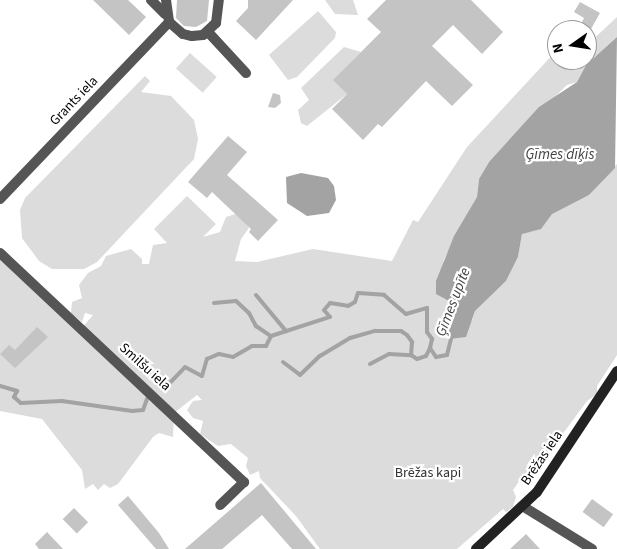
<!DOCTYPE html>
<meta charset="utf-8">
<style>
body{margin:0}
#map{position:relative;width:617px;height:549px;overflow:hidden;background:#fff;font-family:"Source Sans 3",sans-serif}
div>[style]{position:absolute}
.green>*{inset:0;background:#dcdcdc;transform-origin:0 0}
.water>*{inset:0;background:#a3a3a3}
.stream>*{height:4px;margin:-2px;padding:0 2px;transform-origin:2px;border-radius:2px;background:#a3a3a3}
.building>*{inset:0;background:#c4c4c4;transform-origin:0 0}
.street>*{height:10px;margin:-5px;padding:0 5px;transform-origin:5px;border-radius:5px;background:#555}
.secondary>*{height:10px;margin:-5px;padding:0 5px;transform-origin:5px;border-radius:5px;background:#222}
span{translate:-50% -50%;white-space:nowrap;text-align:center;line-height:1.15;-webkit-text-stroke:4.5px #fff;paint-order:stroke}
.street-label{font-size:14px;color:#000}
.park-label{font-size:14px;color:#333}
.water-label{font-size:15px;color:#444;font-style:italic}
.north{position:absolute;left:547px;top:20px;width:50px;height:50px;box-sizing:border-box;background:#fff;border:1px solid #999;border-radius:50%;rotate:257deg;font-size:14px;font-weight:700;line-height:20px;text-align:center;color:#000}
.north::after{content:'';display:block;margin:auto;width:18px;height:22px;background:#000;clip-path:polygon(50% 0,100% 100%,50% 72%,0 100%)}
</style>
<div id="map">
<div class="green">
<i style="clip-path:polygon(325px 0,353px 0,358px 15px,335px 14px)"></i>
<i style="clip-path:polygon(318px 11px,336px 32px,335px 38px,297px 77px,288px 80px,269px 55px)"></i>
<i style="clip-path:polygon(617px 17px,617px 37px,586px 65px,577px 82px,567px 85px,489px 162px,479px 179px,477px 197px,444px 259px,436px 294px,450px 294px,451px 306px,443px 325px,472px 321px,475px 311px,506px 281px,518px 257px,522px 234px,552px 212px,589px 195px,617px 164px,617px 355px,597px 386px,597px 394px,587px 401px,531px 477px,520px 480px,513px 490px,516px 497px,513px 507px,506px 512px,503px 509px,457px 549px,320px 549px,296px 516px,260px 478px,259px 471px,250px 475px,246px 466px,248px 458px,231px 444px,218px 446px,200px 434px,203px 421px,193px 418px,187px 410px,193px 401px,202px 400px,197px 395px,174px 413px,173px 437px,159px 433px,153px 437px,118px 484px,110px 488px,104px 484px,98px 490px,93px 484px,85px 489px,82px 470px,42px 419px,0 411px,0 253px,82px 328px,93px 315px,85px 313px,82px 322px,71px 313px,72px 302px,82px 298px,79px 285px,88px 273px,101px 266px,106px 256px,131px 249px,142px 259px,142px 264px,149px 264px,153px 245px,167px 243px,154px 229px,187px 196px,216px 224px,203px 237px,220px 232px,226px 217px,239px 213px,245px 219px,249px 228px,241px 239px,235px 261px,257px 262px,313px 249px,392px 261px,413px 220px,418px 222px,467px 147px,557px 50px,557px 60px,587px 60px,587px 45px)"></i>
<i style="clip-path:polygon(344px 47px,361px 52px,334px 80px,347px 94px,307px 126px,301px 123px,298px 110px,309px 100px,301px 88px)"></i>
<i style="left:190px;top:53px;width:36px;height:21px;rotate:42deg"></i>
<i style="clip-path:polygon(145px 76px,150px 81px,141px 92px,171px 96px,194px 120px,198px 139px,194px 159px,97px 262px,84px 269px,52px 269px,39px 261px,22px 238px,20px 210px,25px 198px)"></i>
</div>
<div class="water">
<i style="clip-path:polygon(617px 37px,615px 168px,589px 195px,552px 214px,541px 229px,522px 234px,518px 257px,506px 281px,475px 311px,466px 337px,450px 339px,443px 335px,449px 301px,436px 294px,436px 281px,454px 236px,477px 197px,479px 179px,489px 162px,539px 107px,577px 82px,586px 65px)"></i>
<i style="clip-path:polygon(301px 173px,328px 178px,334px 186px,336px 200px,329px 213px,307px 216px,287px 203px,286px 177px)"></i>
</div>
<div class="stream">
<i style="left:256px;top:295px;width:47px;rotate:50.2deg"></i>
<i style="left:214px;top:303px;width:22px;rotate:-5deg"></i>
<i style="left:236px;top:301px;width:18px;rotate:43deg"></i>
<i style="left:249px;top:313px;width:15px;rotate:62deg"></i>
<i style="left:256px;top:326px;width:18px;rotate:34deg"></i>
<i style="left:283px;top:362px;width:21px;rotate:37deg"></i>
<i style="left:300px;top:375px;width:28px;rotate:-44deg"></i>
<i style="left:320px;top:356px;width:35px;rotate:-31deg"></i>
<i style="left:350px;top:338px;width:26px;rotate:-16deg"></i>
<i style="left:375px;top:331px;width:26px"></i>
<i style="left:401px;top:331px;width:7px;rotate:34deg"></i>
<i style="left:407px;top:335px;width:9px;rotate:54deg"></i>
<i style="left:412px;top:342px;width:13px;rotate:94deg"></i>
<i style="left:411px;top:355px;width:7px;rotate:34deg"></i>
<i style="left:417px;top:359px;width:9px;rotate:-18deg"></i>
<i style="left:426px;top:356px;width:9px;rotate:-63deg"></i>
<i style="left:370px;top:364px;width:21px;rotate:-28deg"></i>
<i style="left:389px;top:354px;width:22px;rotate:3deg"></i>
<i style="left:158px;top:384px;width:8px;rotate:40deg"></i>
<i style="left:164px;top:389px;width:30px;rotate:-46deg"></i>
<i style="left:185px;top:367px;width:19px;rotate:28deg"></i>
<i style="left:202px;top:376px;width:18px;rotate:-74deg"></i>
<i style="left:207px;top:359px;width:13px;rotate:-23deg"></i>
<i style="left:219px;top:354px;width:14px;rotate:12deg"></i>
<i style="left:233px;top:357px;width:22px;rotate:-30deg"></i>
<i style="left:252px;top:346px;width:14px"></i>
<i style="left:266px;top:346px;width:11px;rotate:-63deg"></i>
<i style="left:271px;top:336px;width:62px;rotate:-17.9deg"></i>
<i style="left:330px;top:317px;width:9px;rotate:-131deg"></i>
<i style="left:324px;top:310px;width:9px;rotate:-49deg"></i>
<i style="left:330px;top:303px;width:18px;rotate:9deg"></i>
<i style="left:348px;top:306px;width:8px;rotate:-30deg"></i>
<i style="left:355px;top:302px;width:9px;rotate:-72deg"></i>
<i style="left:358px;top:293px;width:26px;rotate:4deg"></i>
<i style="left:384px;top:295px;width:29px;rotate:41deg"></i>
<i style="left:406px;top:314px;width:22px;rotate:-16deg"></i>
<i style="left:427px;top:308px;width:24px;rotate:90deg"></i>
<i style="left:427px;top:332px;width:9px;rotate:54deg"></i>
<i style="left:432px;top:339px;width:9px;rotate:103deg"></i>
<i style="left:430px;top:348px;width:11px;rotate:56deg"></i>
<i style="left:436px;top:357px;width:11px;rotate:-10deg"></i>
<i style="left:447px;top:355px;width:21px;rotate:-76deg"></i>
<i style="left:0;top:386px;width:18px;rotate:16deg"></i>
<i style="left:17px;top:391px;width:7px;rotate:117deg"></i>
<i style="left:14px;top:397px;width:9px;rotate:41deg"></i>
<i style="left:21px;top:403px;width:41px;rotate:-2.8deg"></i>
<i style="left:62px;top:401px;width:71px;rotate:8.1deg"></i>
<i style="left:132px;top:411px;width:11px;rotate:-5deg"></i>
<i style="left:143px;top:410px;width:12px;rotate:-70deg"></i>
</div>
<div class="building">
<i style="clip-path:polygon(93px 0,128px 0,146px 17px,129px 35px)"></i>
<i style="clip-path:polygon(177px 0,209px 0,207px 21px,196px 27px,184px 26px,176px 18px)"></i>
<i style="clip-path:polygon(248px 0,293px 0,256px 40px,236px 21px,248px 8px)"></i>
<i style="clip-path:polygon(386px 0,471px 0,503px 32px,482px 54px,453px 25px,432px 46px,473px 85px,452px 106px,426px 81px,382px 127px,378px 124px,363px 140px,332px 109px,347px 94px,333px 80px,381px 32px,367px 19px)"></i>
<i style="clip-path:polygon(580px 2px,600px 13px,591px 29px,581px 24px,584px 18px,574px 12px)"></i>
<i style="clip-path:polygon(273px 93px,280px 95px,281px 103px,275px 108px,268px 107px)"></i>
<i style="clip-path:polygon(228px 136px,247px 152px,227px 175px,278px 220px,258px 241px,249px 232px,251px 229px,212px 192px,207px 198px,188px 182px)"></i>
<i style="clip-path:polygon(37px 327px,48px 337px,15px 368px,0 354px,9px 345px,15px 350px)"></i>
<i style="clip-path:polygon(261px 483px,316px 549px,292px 549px,262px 515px,222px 549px,185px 549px)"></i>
<i style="clip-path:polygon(128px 496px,159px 533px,169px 549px,156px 549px,118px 505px)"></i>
<i style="left:592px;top:499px;width:26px;height:16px;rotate:36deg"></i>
<i style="left:74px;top:508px;width:20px;height:16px;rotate:45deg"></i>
<i style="clip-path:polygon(47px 532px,63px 549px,39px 549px,35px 544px)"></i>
<i style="clip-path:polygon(526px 534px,540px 549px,510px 549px)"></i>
</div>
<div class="street">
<i style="left:151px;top:0;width:20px;rotate:45deg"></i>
<i style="left:166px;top:0;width:22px;rotate:82deg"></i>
<i style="left:169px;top:22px;width:18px;rotate:41deg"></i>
<i style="left:183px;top:34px;width:9px;rotate:13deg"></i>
<i style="left:192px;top:36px;width:11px;rotate:-5deg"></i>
<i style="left:203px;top:35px;width:18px;rotate:-43deg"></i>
<i style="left:216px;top:23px;width:23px;rotate:-83deg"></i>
<i style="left:208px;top:32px;width:56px;rotate:47.2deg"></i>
<i style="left:0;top:199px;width:245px;rotate:-46.3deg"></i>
<i style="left:0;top:253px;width:335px;rotate:43.2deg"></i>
<i style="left:244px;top:482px;width:33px;rotate:136deg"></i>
<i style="left:524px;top:507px;width:80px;rotate:31.7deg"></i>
</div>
<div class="secondary">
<i style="left:476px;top:549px;width:83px;rotate:-43.1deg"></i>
<i style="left:537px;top:492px;width:145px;rotate:-56.5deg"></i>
</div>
<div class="street-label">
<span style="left:74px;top:101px;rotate:-46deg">Grants iela</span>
<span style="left:145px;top:367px;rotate:42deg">Smilšu iela</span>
<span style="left:542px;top:458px;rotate:-56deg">Brēžas iela</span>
</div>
<div class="park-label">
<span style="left:428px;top:473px">Brēžas kapi</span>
</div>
<div class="water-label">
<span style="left:560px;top:155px">Ģīmes dīķis</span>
<span style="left:453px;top:302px;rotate:-69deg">Ģīmes upīte</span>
</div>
<div class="north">N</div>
</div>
